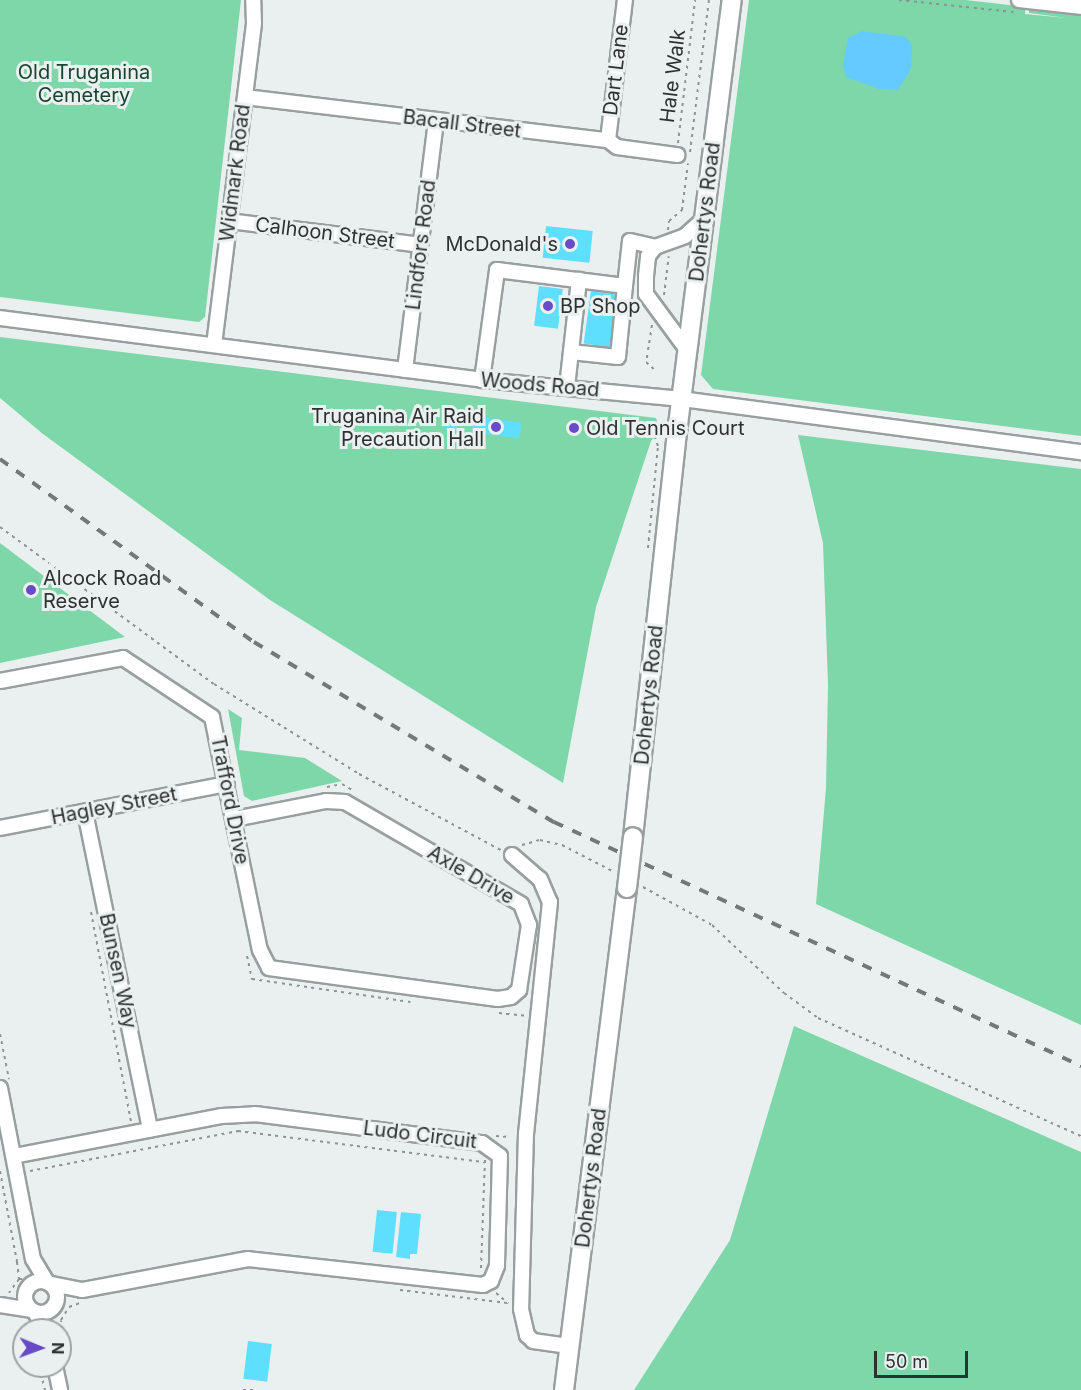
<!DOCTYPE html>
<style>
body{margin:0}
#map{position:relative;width:1081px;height:1390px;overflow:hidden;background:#eaf0f0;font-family:Inter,sans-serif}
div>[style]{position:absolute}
.green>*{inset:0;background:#7ed7a9}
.water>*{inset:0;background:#65caff}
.building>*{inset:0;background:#5ddffd;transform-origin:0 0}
.path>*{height:2px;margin-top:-1px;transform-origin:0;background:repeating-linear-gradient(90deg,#8e9292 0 3px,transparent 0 7.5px)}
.roads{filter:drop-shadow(2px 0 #999f9f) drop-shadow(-2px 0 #999f9f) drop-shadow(0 2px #999f9f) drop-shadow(0 -2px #999f9f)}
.minor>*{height:14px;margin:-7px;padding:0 7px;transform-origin:7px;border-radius:7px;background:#fff}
.minor>.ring{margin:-7px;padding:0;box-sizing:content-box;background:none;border:14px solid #fff;border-radius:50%}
.major>*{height:18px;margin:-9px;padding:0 9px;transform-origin:9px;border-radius:9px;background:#fff}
.rail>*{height:4px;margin-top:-2px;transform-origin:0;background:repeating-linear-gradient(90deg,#747878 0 10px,transparent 0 20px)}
.bridges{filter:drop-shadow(2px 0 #999f9f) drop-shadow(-2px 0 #999f9f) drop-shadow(0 2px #999f9f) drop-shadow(0 -2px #999f9f)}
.major-bridge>*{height:18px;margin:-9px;padding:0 9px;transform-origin:9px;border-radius:9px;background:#fff}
.dots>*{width:16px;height:16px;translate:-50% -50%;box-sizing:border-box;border:3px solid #eaf0f0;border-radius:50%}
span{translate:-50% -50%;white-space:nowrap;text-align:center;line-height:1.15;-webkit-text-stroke:6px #eaf0f0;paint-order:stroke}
.street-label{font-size:20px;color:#2f3131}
.park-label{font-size:20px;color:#194430}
.poi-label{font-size:20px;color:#2f3131}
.right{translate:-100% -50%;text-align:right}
.left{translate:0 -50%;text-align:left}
.north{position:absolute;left:12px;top:1318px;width:60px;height:60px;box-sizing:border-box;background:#eaf0f0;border:2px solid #9fa4a4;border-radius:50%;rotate:91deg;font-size:16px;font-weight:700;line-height:24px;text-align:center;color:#2f3131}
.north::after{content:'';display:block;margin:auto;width:21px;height:27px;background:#694cc5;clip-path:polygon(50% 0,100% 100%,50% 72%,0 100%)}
.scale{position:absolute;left:874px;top:1351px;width:94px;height:27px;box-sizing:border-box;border:3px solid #2f3131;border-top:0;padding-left:8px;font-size:18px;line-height:21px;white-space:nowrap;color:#2f3131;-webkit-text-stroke:4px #eaf0f0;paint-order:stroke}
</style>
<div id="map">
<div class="green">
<i style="clip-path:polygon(0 0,241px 0,205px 317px,199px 322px,0 297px)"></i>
<i style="clip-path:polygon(749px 0,966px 0,1026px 7px,1025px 14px,1067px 18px,1029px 13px,1029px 8px,1081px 14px,1081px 436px,713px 389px,701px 375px)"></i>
<i style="clip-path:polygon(0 337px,656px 418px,660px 431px,651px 441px,596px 607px,563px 783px,270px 600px,43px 434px,0 398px)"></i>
<i style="clip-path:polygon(798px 435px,1081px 469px,1081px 1025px,816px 904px,826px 788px,828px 685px,823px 543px)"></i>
<i style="clip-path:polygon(0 543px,125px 637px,0 663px)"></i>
<i style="clip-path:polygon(228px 709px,242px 718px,239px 750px,305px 758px,342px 781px,252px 801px,244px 796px)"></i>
<i style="clip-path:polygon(794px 1026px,1081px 1152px,1081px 1390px,634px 1390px,730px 1240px)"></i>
</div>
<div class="water">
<i style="clip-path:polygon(862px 31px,906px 37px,912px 45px,911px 69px,898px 90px,879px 89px,846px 77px,843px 65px,848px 38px)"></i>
</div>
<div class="building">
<i style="left:546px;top:226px;width:47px;height:32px;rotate:6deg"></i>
<i style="left:539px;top:286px;width:24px;height:40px;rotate:7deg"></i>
<i style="left:591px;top:291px;width:28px;height:53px;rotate:8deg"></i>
<i style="left:447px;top:413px;width:12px;height:16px;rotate:9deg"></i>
<i style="left:474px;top:416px;width:48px;height:16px;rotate:8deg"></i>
<i style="left:377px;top:1210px;width:20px;height:42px;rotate:6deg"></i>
<i style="clip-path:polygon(401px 1212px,421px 1214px,417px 1254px,410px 1254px,410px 1259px,396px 1257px)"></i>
<i style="left:248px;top:1341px;width:24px;height:38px;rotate:7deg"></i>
</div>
<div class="path">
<i style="left:899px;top:0;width:115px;rotate:6deg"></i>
<i style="left:678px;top:143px;width:144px;rotate:-83.2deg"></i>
<i style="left:690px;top:152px;width:153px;rotate:-82.9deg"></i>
<i style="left:668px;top:230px;width:9px;rotate:-84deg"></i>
<i style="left:669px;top:221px;width:17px;rotate:-40deg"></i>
<i style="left:682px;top:210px;width:47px;rotate:-82.7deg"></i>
<i style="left:664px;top:295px;width:39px;rotate:-83deg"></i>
<i style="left:652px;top:325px;width:37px;rotate:99deg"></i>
<i style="left:646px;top:362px;width:13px;rotate:42deg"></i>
<i style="left:0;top:527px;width:265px;rotate:36.3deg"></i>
<i style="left:214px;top:684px;width:171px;rotate:31.8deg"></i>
<i style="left:359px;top:774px;width:161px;rotate:28.2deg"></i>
<i style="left:648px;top:548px;width:102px;rotate:-84.4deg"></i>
<i style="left:658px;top:446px;width:23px;rotate:-110deg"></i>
<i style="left:327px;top:787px;width:15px;rotate:-11deg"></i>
<i style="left:342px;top:784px;width:12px;rotate:31deg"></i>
<i style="left:522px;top:845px;width:19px;rotate:-16deg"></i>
<i style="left:540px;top:840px;width:23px;rotate:13deg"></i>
<i style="left:562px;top:845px;width:59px;rotate:27.4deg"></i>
<i style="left:643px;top:887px;width:79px;rotate:28.8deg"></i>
<i style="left:712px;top:925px;width:99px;rotate:43.4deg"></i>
<i style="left:784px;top:993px;width:42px;rotate:36.3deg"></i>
<i style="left:818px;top:1018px;width:288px;rotate:24.2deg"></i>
<i style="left:91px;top:912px;width:214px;rotate:79.2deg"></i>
<i style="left:247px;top:956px;width:24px;rotate:78deg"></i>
<i style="left:252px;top:979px;width:160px;rotate:8.3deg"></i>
<i style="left:499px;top:1013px;width:27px;rotate:6deg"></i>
<i style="left:0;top:1034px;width:46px;rotate:78.7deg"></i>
<i style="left:496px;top:1136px;width:15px;rotate:4deg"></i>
<i style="left:0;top:1171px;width:93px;rotate:79.4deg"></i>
<i style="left:17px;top:1262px;width:17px;rotate:83deg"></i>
<i style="left:19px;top:1279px;width:17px;rotate:126deg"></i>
<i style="left:30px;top:1171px;width:212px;rotate:-10.9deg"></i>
<i style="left:238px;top:1131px;width:249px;rotate:7.2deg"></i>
<i style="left:481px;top:1268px;width:108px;rotate:-87.9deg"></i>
<i style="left:19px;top:1279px;width:12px"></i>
<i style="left:400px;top:1290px;width:108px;rotate:6.9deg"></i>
<i style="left:496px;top:1293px;width:16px;rotate:40deg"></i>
<i style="left:67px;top:1359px;width:39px;rotate:-99deg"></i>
<i style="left:61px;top:1320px;width:15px;rotate:-58deg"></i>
<i style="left:69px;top:1307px;width:12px;rotate:-20deg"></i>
<i style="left:39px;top:1366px;width:25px;rotate:76deg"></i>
<i style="left:243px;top:1390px;width:12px"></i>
</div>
<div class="roads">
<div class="minor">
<i style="left:1019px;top:0;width:62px;rotate:6.4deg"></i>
<i style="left:245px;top:97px;width:366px;rotate:6.8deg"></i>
<i style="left:608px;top:140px;width:11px;rotate:38deg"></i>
<i style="left:617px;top:147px;width:61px;rotate:7.6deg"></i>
<i style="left:608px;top:140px;width:141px;rotate:-83.1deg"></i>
<i style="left:229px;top:221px;width:193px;rotate:7.1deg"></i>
<i style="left:0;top:318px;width:486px;rotate:7.3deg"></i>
<i style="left:482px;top:380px;width:201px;rotate:5.4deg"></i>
<i style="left:682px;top:399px;width:403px;rotate:7.6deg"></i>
<i style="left:214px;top:345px;width:324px;rotate:-82.9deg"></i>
<i style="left:254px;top:23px;width:23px;rotate:-92deg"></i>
<i style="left:688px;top:351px;width:71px;rotate:-126.4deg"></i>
<i style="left:646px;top:294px;width:18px;rotate:-90deg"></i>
<i style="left:646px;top:276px;width:20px;rotate:-84deg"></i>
<i style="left:648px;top:256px;width:11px;rotate:-52deg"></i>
<i style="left:655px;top:247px;width:32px;rotate:-20deg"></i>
<i style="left:685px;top:236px;width:27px;rotate:-42deg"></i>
<i style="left:571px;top:352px;width:47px;rotate:6.1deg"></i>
<i style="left:618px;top:357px;width:71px;rotate:-84.4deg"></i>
<i style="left:405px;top:370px;width:251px;rotate:-82.9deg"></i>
<i style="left:482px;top:380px;width:111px;rotate:-82.2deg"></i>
<i style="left:497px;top:270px;width:129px;rotate:7.1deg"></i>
<i style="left:625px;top:286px;width:45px;rotate:-83.7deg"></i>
<i style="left:630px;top:241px;width:26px;rotate:13deg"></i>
<i style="left:567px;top:387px;width:108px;rotate:-83.6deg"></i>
<i style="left:0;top:681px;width:125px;rotate:-10.6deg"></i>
<i style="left:123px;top:658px;width:107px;rotate:33.5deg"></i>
<i style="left:212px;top:717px;width:238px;rotate:78.4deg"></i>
<i style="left:260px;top:950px;width:20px;rotate:63deg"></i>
<i style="left:269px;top:968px;width:231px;rotate:7.7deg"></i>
<i style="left:498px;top:999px;width:13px;rotate:-9deg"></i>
<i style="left:511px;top:997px;width:11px;rotate:-41deg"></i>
<i style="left:519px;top:990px;width:66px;rotate:-81.3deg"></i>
<i style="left:529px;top:925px;width:22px;rotate:-111deg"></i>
<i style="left:521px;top:904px;width:203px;rotate:-149.9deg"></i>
<i style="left:345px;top:802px;width:19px;rotate:-177deg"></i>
<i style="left:326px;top:801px;width:94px;rotate:168.9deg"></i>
<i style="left:85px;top:812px;width:324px;rotate:78.4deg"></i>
<i style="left:0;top:828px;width:231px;rotate:-11deg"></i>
<i style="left:512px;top:855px;width:37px;rotate:41deg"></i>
<i style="left:540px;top:879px;width:25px;rotate:67deg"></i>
<i style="left:550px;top:902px;width:232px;rotate:95.9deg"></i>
<i style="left:526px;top:1133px;width:176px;rotate:91.6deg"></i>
<i style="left:521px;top:1309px;width:27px;rotate:77deg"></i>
<i style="left:527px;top:1335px;width:8px;rotate:45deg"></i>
<i style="left:533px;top:1341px;width:36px;rotate:8deg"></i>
<i style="left:0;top:1088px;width:174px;rotate:79.1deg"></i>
<i style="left:33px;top:1259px;width:27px;rotate:59deg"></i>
<i style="left:14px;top:1156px;width:212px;rotate:-10.9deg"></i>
<i style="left:222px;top:1116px;width:33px;rotate:-3deg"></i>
<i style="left:255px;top:1114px;width:229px;rotate:7.3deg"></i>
<i style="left:482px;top:1143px;width:22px;rotate:36deg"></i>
<i style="left:500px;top:1156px;width:110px;rotate:91.6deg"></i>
<i style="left:497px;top:1266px;width:16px;rotate:112deg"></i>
<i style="left:491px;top:1281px;width:9px;rotate:153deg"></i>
<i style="left:483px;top:1285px;width:236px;rotate:-173.7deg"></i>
<i style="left:248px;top:1259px;width:169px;rotate:169.4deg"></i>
<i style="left:82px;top:1290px;width:33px;rotate:-169deg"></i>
<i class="ring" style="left:25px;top:1281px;width:18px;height:18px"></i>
<i style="left:0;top:1305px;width:31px;rotate:9deg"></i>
<i style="left:35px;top:1312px;width:21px;rotate:61deg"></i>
<i style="left:55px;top:1366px;width:25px;rotate:78deg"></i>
</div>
<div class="major">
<i style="left:633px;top:837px;width:414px;rotate:-83.8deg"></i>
<i style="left:678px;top:425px;width:428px;rotate:-82.8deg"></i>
<i style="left:564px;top:1390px;width:506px;rotate:-82.85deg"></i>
</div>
</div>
<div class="rail">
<i style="left:0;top:459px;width:313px;rotate:35.8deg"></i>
<i style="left:254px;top:642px;width:350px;rotate:31deg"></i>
<i style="left:554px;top:822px;width:581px;rotate:24.84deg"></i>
</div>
<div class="bridges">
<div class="major-bridge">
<i style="left:627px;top:888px;width:51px;rotate:-83.3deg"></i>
</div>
</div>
<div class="dots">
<i style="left:570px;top:244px;background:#694cc5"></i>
<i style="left:548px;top:306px;background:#694cc5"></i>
<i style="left:496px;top:427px;background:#694cc5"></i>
<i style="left:574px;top:428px;background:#694cc5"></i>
<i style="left:31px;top:590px;background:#694cc5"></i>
</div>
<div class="street-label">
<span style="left:616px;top:70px;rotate:-83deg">Dart Lane</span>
<span style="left:673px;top:76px;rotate:-83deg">Hale Walk</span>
<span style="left:462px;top:124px;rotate:7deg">Bacall Street</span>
<span style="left:235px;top:173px;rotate:-83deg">Widmark Road</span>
<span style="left:705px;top:212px;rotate:-83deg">Dohertys Road</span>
<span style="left:325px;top:233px;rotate:7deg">Calhoon Street</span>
<span style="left:421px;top:245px;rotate:-83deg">Lindfors Road</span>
<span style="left:540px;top:385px;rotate:5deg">Woods Road</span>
<span style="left:649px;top:695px;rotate:-84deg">Dohertys Road</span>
<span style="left:230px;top:800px;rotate:79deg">Trafford Drive</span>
<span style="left:114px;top:806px;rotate:-11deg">Hagley Street</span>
<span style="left:471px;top:875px;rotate:30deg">Axle Drive</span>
<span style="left:118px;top:971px;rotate:78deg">Bunsen Way</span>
<span style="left:420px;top:1135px;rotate:7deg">Ludo Circuit</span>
<span style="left:591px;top:1178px;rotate:-83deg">Dohertys Road</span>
</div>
<div class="park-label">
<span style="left:84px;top:84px">Old Truganina<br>Cemetery</span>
</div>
<div class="poi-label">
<span class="right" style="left:558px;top:244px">McDonald's</span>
<span class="left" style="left:560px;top:306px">BP Shop</span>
<span class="right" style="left:484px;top:428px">Truganina Air Raid<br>Precaution Hall</span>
<span class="left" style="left:586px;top:428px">Old Tennis Court</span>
<span class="left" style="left:43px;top:590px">Alcock Road<br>Reserve</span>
</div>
<div class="north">N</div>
<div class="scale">50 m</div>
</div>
